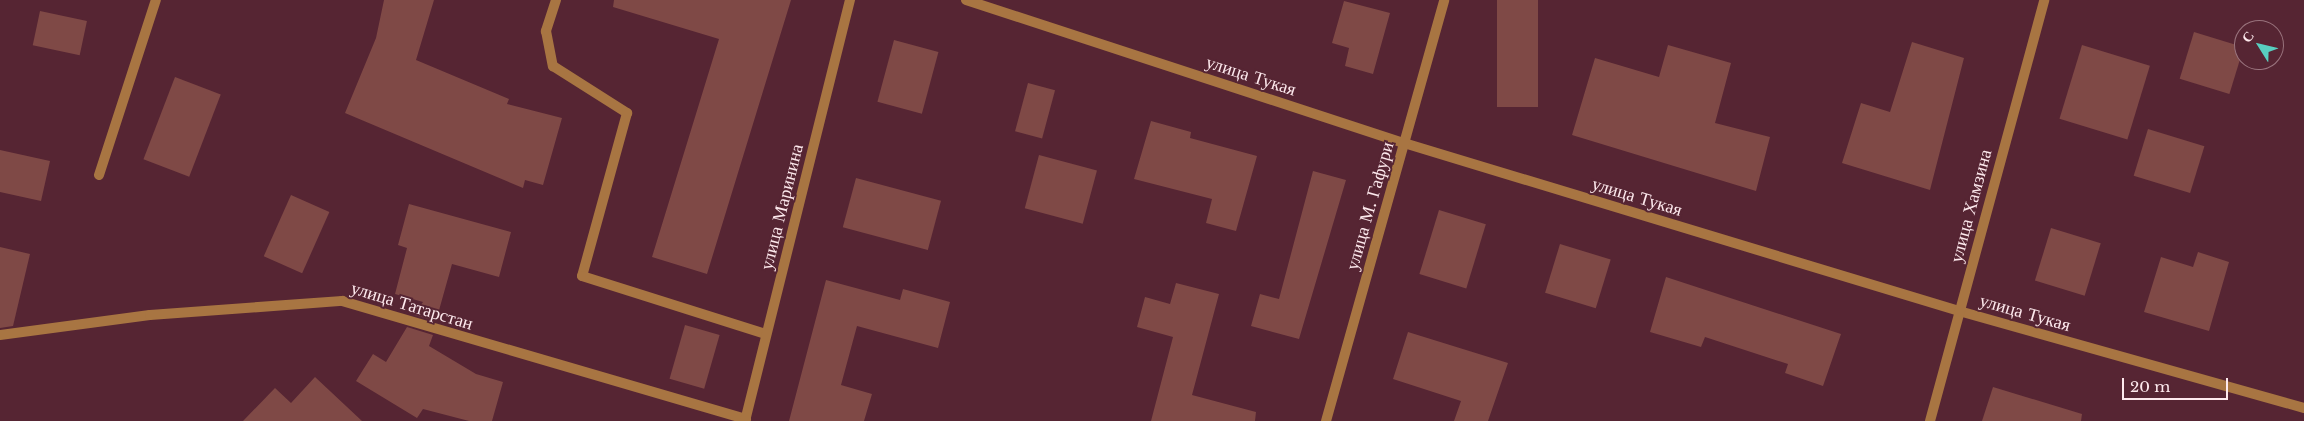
<!DOCTYPE html>
<meta charset="utf-8">
<style>
body{margin:0}
#map{position:relative;width:2304px;height:421px;overflow:hidden;background:#562533;font-family:"Libre Baskerville",serif}
div>[style]{position:absolute}
.building>*{inset:0;background:#7f4946;transform-origin:0 0}
.service>*{height:10px;margin:-5px;padding:0 5px;transform-origin:5px;border-radius:5px;background:#a87542}
.minor>*{height:10px;margin:-5px;padding:0 5px;transform-origin:5px;border-radius:5px;background:#a87542}
span{translate:-50% -50%;white-space:nowrap;text-align:center;line-height:1.15;-webkit-text-stroke:4px #562533;paint-order:stroke}
.street-label{font-size:18px;color:#fde9ed}
.north{position:absolute;left:2234px;top:20px;width:50px;height:50px;box-sizing:border-box;background:#562533;border:1px solid #99737d;border-radius:50%;rotate:306deg;font-size:14px;font-weight:700;line-height:20px;text-align:center;color:#fde9ed}
.north::after{content:'';display:block;margin:auto;width:18px;height:22px;background:#58cebf;clip-path:polygon(50% 0,100% 100%,50% 72%,0 100%)}
.scale{position:absolute;left:2122px;top:378px;width:106px;height:22px;box-sizing:border-box;border:2px solid #fde9ed;border-top:0;padding-left:6px;font-size:15px;line-height:18px;white-space:nowrap;color:#fde9ed;-webkit-text-stroke:4px #562533;paint-order:stroke}
</style>
<div id="map">
<div class="building">
<i style="clip-path:polygon(384px 0,434px 0,416px 60px,509px 99px,507px 104px,562px 118px,543px 185px,525px 180px,523px 188px,345px 113px,376px 38px)"></i>
<i style="clip-path:polygon(614px 0,791px 0,707px 274px,652px 257px,719px 39px,613px 7px)"></i>
<i style="left:1497px;top:0;width:41px;height:107px"></i>
<i style="clip-path:polygon(1344px 1px,1390px 13px,1373px 74px,1345px 66px,1349px 48px,1332px 43px)"></i>
<i style="left:40px;top:11px;width:48px;height:35px;rotate:12deg"></i>
<i style="left:2194px;top:32px;width:52px;height:49px;rotate:17deg"></i>
<i style="left:894px;top:40px;width:46px;height:64px;rotate:15deg"></i>
<i style="clip-path:polygon(1912px 42px,1964px 58px,1930px 190px,1842px 163px,1861px 103px,1890px 112px)"></i>
<i style="clip-path:polygon(1668px 45px,1731px 63px,1715px 123px,1770px 137px,1756px 191px,1572px 135px,1595px 58px,1659px 77px)"></i>
<i style="left:2082px;top:45px;width:71px;height:77px;rotate:17deg"></i>
<i style="left:175px;top:77px;width:49px;height:88px;rotate:21deg"></i>
<i style="left:1028px;top:83px;width:28px;height:50px;rotate:15deg"></i>
<i style="clip-path:polygon(1151px 121px,1191px 132px,1190px 138px,1257px 156px,1236px 231px,1206px 223px,1212px 199px,1134px 179px)"></i>
<i style="left:2148px;top:129px;width:59px;height:49px;rotate:17deg"></i>
<i style="clip-path:polygon(0 150px,50px 161px,41px 201px,0 192px)"></i>
<i style="left:1039px;top:155px;width:60px;height:55px;rotate:15deg"></i>
<i style="clip-path:polygon(1313px 171px,1346px 180px,1299px 339px,1251px 326px,1260px 294px,1279px 299px)"></i>
<i style="left:856px;top:178px;width:88px;height:51px;rotate:15deg"></i>
<i style="left:291px;top:195px;width:42px;height:67px;rotate:24deg"></i>
<i style="clip-path:polygon(409px 204px,511px 232px,499px 277px,452px 264px,436px 321px,414px 315px,423px 302px,395px 294px,407px 248px,398px 245px)"></i>
<i style="left:1439px;top:210px;width:49px;height:67px;rotate:17deg"></i>
<i style="left:2051px;top:228px;width:52px;height:55px;rotate:17deg"></i>
<i style="left:1560px;top:244px;width:53px;height:51px;rotate:17deg"></i>
<i style="clip-path:polygon(0 247px,30px 254px,13px 326px,0 328px)"></i>
<i style="clip-path:polygon(2198px 252px,2229px 262px,2209px 331px,2144px 312px,2161px 257px,2193px 267px)"></i>
<i style="clip-path:polygon(1666px 277px,1841px 334px,1823px 386px,1785px 373px,1788px 364px,1705px 337px,1701px 347px,1650px 332px)"></i>
<i style="clip-path:polygon(826px 280px,900px 300px,903px 289px,950px 302px,938px 348px,857px 326px,841px 385px,872px 394px,864px 421px,789px 421px)"></i>
<i style="clip-path:polygon(1176px 283px,1219px 294px,1192px 395px,1256px 412px,1255px 421px,1151px 421px,1173px 337px,1137px 327px,1145px 297px,1170px 304px)"></i>
<i style="left:685px;top:325px;width:36px;height:56px;rotate:16deg"></i>
<i style="clip-path:polygon(407px 327px,433px 335px,429px 346px,476px 374px,503px 382px,492px 421px,469px 421px,423px 409px,417px 418px,356px 381px,373px 354px,386px 362px)"></i>
<i style="clip-path:polygon(1408px 332px,1508px 363px,1488px 421px,1454px 421px,1461px 401px,1393px 379px)"></i>
<i style="clip-path:polygon(315px 377px,362px 421px,243px 421px,275px 388px,291px 403px)"></i>
<i style="clip-path:polygon(1993px 387px,2082px 414px,2081px 421px,1982px 421px)"></i>
</div>
<div class="service">
<i style="left:556px;top:0;width:33px;rotate:108deg"></i>
<i style="left:546px;top:31px;width:36px;rotate:79deg"></i>
<i style="left:553px;top:66px;width:88px;rotate:32.4deg"></i>
<i style="left:627px;top:113px;width:169px;rotate:105.4deg"></i>
<i style="left:582px;top:276px;width:193px;rotate:17.5deg"></i>
<i style="left:99px;top:175px;width:184px;rotate:-72deg"></i>
</div>
<div class="minor">
<i style="left:966px;top:0;width:461px;rotate:18.1deg"></i>
<i style="left:1404px;top:143px;width:580px;rotate:16.84deg"></i>
<i style="left:1959px;top:311px;width:358px;rotate:15.7deg"></i>
<i style="left:0;top:335px;width:151px;rotate:-7.6deg"></i>
<i style="left:150px;top:315px;width:193px;rotate:-4.2deg"></i>
<i style="left:342px;top:301px;width:421px;rotate:16.3deg"></i>
<i style="left:745px;top:421px;width:434px;rotate:-76deg"></i>
<i style="left:1326px;top:421px;width:437px;rotate:-74.3deg"></i>
<i style="left:1930px;top:421px;width:436px;rotate:-74.8deg"></i>
</div>
<div class="street-label">
<span style="left:1251px;top:76px;rotate:18deg">улица Тукая</span>
<span style="left:1637px;top:197px;rotate:17deg">улица Тукая</span>
<span style="left:1370px;top:206px;rotate:-74deg">улица М. Гафури</span>
<span style="left:1971px;top:206px;rotate:-75deg">улица Хамзина</span>
<span style="left:782px;top:207px;rotate:-76deg">улица Маринина</span>
<span style="left:412px;top:306px;rotate:17deg">улица Татарстан</span>
<span style="left:2025px;top:313px;rotate:16deg">улица Тукая</span>
</div>
<div class="north">С</div>
<div class="scale">20 m</div>
</div>
